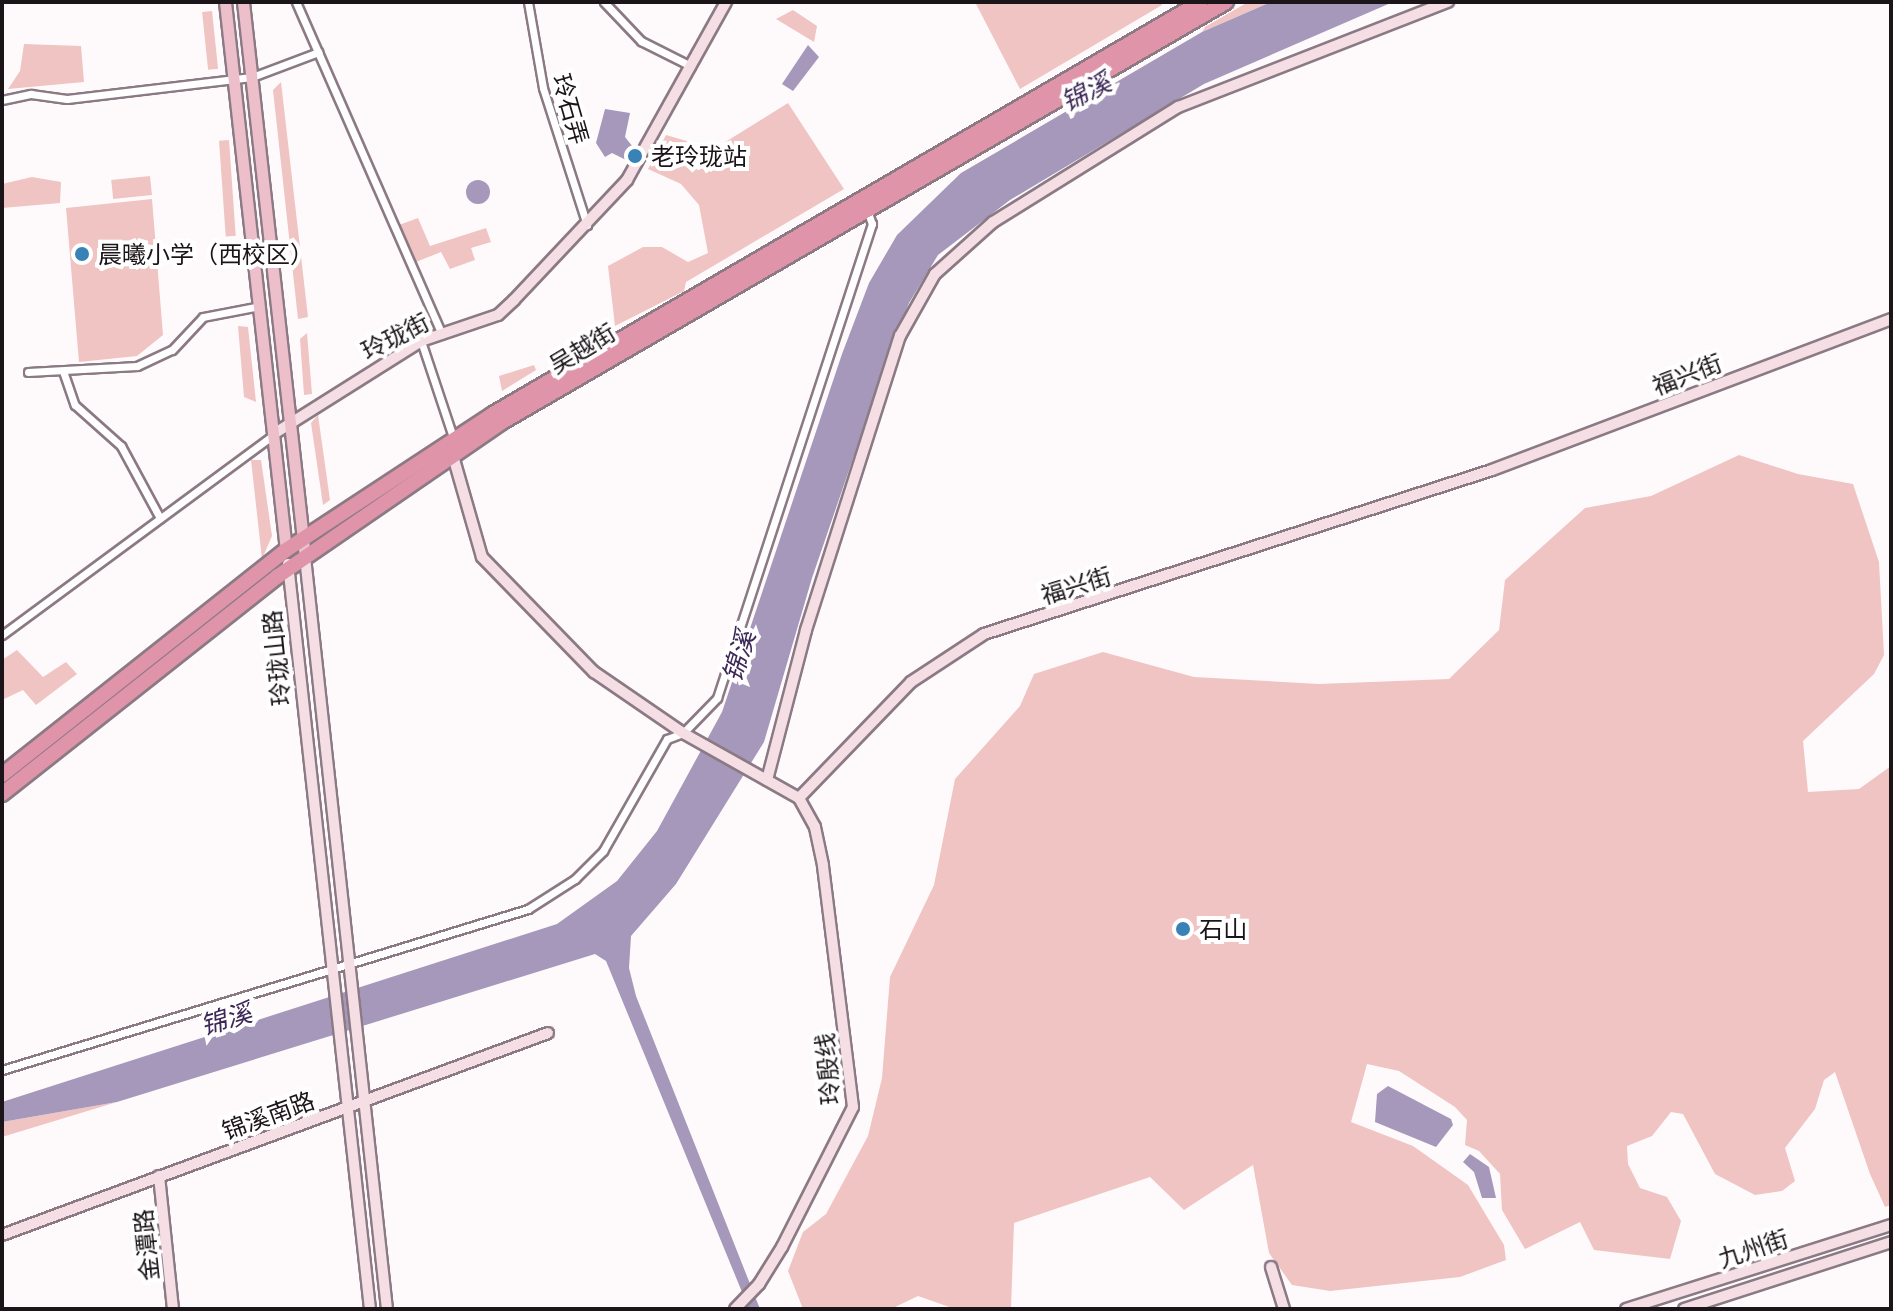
<!DOCTYPE html>
<meta charset="utf-8">
<style>
body{margin:0}
#map{position:relative;width:1893px;height:1311px;overflow:hidden;background:#fefafc;font-family:"Open Sans","Noto Sans SC",sans-serif}
div>[style]{position:absolute}
.green>*{inset:0;background:#efc4c2;transform-origin:0 0}
.water>*{inset:0;background:#a598bb}
.round{border-radius:50%}
.roads{filter:drop-shadow(2px 0 #8b7a84) drop-shadow(-2px 0 #8b7a84) drop-shadow(0 2px #8b7a84) drop-shadow(0 -2px #8b7a84)}
.street>*{height:7px;margin:-3.5px;padding:0 3.5px;transform-origin:3.5px;border-radius:3.5px;background:#fff}
.secondary>*{height:10px;margin:-5px;padding:0 5px;transform-origin:5px;border-radius:5px;background:#f5dfe5}
.primary>*{height:11px;margin:-5.5px;padding:0 5.5px;transform-origin:5.5px;border-radius:5.5px;background:#ecbfcb}
.highway>*{height:14px;margin:-7px;padding:0 7px;transform-origin:7px;border-radius:7px;background:#df94a9}
.dots>*{width:22px;height:22px;translate:-50% -50%;box-sizing:border-box;border:4px solid #fff;border-radius:50%}
span{translate:-50% -50%;white-space:nowrap;text-align:center;line-height:1.15;-webkit-text-stroke:8px #fff;paint-order:stroke}
.street-label{font-size:24px;color:#1b1519}
.poi-label{font-size:24px;color:#1b1519}
.left{translate:0 -50%;text-align:left}
.water-label{font-size:26px;color:#3c2756;font-style:italic}
.frame{position:absolute;inset:0;border:4px solid #1b1519;pointer-events:none}
</style>
<div id="map">
<div class="green">
<i style="clip-path:polygon(975px 2px,1161px 2px,1162px 5px,1020px 89px)"></i>
<i style="clip-path:polygon(1248px 2px,1271px 2px,1202px 32px,1205px 27px)"></i>
<i style="clip-path:polygon(793px 10px,817px 26px,814px 42px,776px 19px)"></i>
<i style="left:212px;top:11px;width:58px;height:10px;rotate:84deg"></i>
<i style="clip-path:polygon(24px 44px,81px 46px,84px 82px,8px 89px,20px 71px)"></i>
<i style="clip-path:polygon(281px 82px,308px 317px,298px 319px,273px 90px)"></i>
<i style="clip-path:polygon(788px 103px,844px 189px,686px 282px,684px 291px,615px 326px,608px 266px,643px 247px,662px 247px,688px 262px,708px 253px,699px 205px,681px 184px,648px 169px,666px 135px,714px 149px)"></i>
<i style="left:229px;top:140px;width:96px;height:10px;rotate:86deg"></i>
<i style="left:150px;top:176px;width:19px;height:39px;rotate:84deg"></i>
<i style="clip-path:polygon(32px 177px,61px 182px,60px 203px,2px 208px,2px 184px)"></i>
<i style="clip-path:polygon(152px 199px,163px 335px,137px 356px,79px 362px,66px 208px)"></i>
<i style="clip-path:polygon(418px 218px,430px 246px,486px 228px,491px 242px,471px 248px,475px 260px,450px 269px,441px 252px,416px 262px,399px 225px)"></i>
<i style="clip-path:polygon(238px 326px,248px 327px,256px 402px,244px 397px)"></i>
<i style="clip-path:polygon(307px 333px,312px 394px,304px 395px,300px 339px)"></i>
<i style="clip-path:polygon(534px 365px,536px 370px,502px 391px,499px 376px)"></i>
<i style="clip-path:polygon(318px 415px,330px 500px,323px 505px,311px 423px)"></i>
<i style="clip-path:polygon(1739px 455px,1798px 474px,1853px 484px,1879px 562px,1884px 655px,1874px 674px,1803px 741px,1808px 792px,1859px 789px,1891px 766px,1891px 1205px,1885px 1207px,1870px 1174px,1835px 1072px,1824px 1080px,1815px 1109px,1785px 1148px,1795px 1181px,1782px 1191px,1755px 1195px,1715px 1174px,1683px 1114px,1671px 1112px,1652px 1136px,1627px 1146px,1628px 1164px,1640px 1188px,1667px 1197px,1681px 1221px,1670px 1259px,1594px 1250px,1580px 1222px,1525px 1249px,1502px 1210px,1500px 1174px,1479px 1151px,1465px 1145px,1467px 1120px,1455px 1107px,1399px 1071px,1367px 1064px,1351px 1122px,1413px 1146px,1468px 1185px,1504px 1245px,1506px 1260px,1460px 1277px,1330px 1291px,1292px 1285px,1269px 1253px,1253px 1165px,1184px 1210px,1150px 1177px,1014px 1223px,1011px 1309px,955px 1309px,918px 1296px,891px 1309px,803px 1309px,788px 1271px,803px 1232px,826px 1214px,868px 1136px,882px 1078px,890px 977px,934px 885px,955px 779px,1020px 706px,1034px 674px,1103px 652px,1194px 677px,1319px 684px,1449px 679px,1499px 630px,1505px 580px,1585px 508px,1651px 496px)"></i>
<i style="clip-path:polygon(251px 460px,261px 460px,272px 536px,262px 559px)"></i>
<i style="clip-path:polygon(17px 650px,43px 677px,66px 662px,77px 674px,36px 705px,23px 690px,2px 700px,2px 660px)"></i>
<i style="clip-path:polygon(117px 1102px,2px 1137px,2px 1122px)"></i>
</div>
<div class="water">
<i style="clip-path:polygon(1271px 2px,1393px 2px,1204px 84px,1010px 200px,938px 255px,909px 303px,882px 374px,812px 578px,764px 742px,676px 884px,631px 936px,629px 968px,636px 996px,760px 1309px,749px 1309px,606px 961px,595px 954px,117px 1102px,2px 1122px,2px 1102px,557px 924px,617px 881px,657px 831px,722px 712px,842px 354px,869px 283px,897px 235px,961px 173px,1202px 32px)"></i>
<i style="clip-path:polygon(808px 45px,819px 57px,793px 91px,782px 84px)"></i>
<i style="clip-path:polygon(605px 109px,630px 113px,625px 137px,633px 147px,628px 161px,612px 153px,605px 157px,596px 143px)"></i>
<i class="round" style="left:466px;top:180px;width:24px;height:24px"></i>
<i style="clip-path:polygon(1388px 1086px,1451px 1119px,1453px 1125px,1436px 1147px,1375px 1122px,1377px 1094px)"></i>
<i style="clip-path:polygon(1470px 1154px,1489px 1167px,1496px 1198px,1482px 1198px,1474px 1172px,1463px 1162px)"></i>
</div>
<div class="roads">
<div class="street">
<i style="left:296px;top:2px;width:363px;rotate:66.3deg"></i>
<i style="left:528px;top:2px;width:87px;rotate:80.1deg"></i>
<i style="left:543px;top:88px;width:144px;rotate:72.2deg"></i>
<i style="left:604px;top:2px;width:54px;rotate:46.5deg"></i>
<i style="left:641px;top:41px;width:56px;rotate:26.6deg"></i>
<i style="left:2px;top:100px;width:30px;rotate:-12deg"></i>
<i style="left:31px;top:94px;width:36px;rotate:8deg"></i>
<i style="left:67px;top:99px;width:186px;rotate:-6.8deg"></i>
<i style="left:252px;top:77px;width:71px;rotate:-20.7deg"></i>
<i style="left:421px;top:341px;width:104px;rotate:71.6deg"></i>
<i style="left:63px;top:371px;width:36px;rotate:71deg"></i>
<i style="left:75px;top:405px;width:62px;rotate:41.7deg"></i>
<i style="left:121px;top:446px;width:82px;rotate:61.6deg"></i>
<i style="left:28px;top:372px;width:109px;rotate:-3.2deg"></i>
<i style="left:137px;top:366px;width:38px;rotate:-25deg"></i>
<i style="left:172px;top:350px;width:45px;rotate:-46.8deg"></i>
<i style="left:203px;top:317px;width:58px;rotate:-10.9deg"></i>
<i style="left:2px;top:635px;width:337px;rotate:-36.4deg"></i>
<i style="left:2px;top:1070px;width:550px;rotate:-17.02deg"></i>
<i style="left:528px;top:909px;width:56px;rotate:-32.6deg"></i>
<i style="left:575px;top:879px;width:40px;rotate:-45deg"></i>
<i style="left:603px;top:851px;width:129px;rotate:-60.3deg"></i>
<i style="left:667px;top:739px;width:17px;rotate:-21deg"></i>
<i style="left:683px;top:733px;width:49px;rotate:-45.8deg"></i>
<i style="left:717px;top:698px;width:499px;rotate:-71.9deg"></i>
<i style="left:872px;top:224px;width:15px;rotate:-110deg"></i>
</div>
<div class="secondary">
<i style="left:275px;top:433px;width:173px;rotate:-32.2deg"></i>
<i style="left:421px;top:341px;width:81px;rotate:-18.7deg"></i>
<i style="left:498px;top:315px;width:22px;rotate:-43deg"></i>
<i style="left:514px;top:300px;width:165px;rotate:-46.7deg"></i>
<i style="left:627px;top:180px;width:204px;rotate:-60.9deg"></i>
<i style="left:453px;top:456px;width:105px;rotate:74deg"></i>
<i style="left:482px;top:557px;width:161px;rotate:45.8deg"></i>
<i style="left:594px;top:672px;width:108px;rotate:34.4deg"></i>
<i style="left:683px;top:733px;width:133px;rotate:29.3deg"></i>
<i style="left:799px;top:798px;width:161px;rotate:-46deg"></i>
<i style="left:911px;top:682px;width:87px;rotate:-33.3deg"></i>
<i style="left:984px;top:634px;width:534px;rotate:-17.89deg"></i>
<i style="left:1492px;top:470px;width:427px;rotate:-20.7deg"></i>
<i style="left:305px;top:557px;width:756px;rotate:83.78deg"></i>
<i style="left:288px;top:564px;width:749px;rotate:83.72deg"></i>
<i style="left:767px;top:780px;width:155px;rotate:-75.4deg"></i>
<i style="left:806px;top:630px;width:309px;rotate:-72.3deg"></i>
<i style="left:900px;top:336px;width:71px;rotate:-60.6deg"></i>
<i style="left:935px;top:274px;width:78px;rotate:-41.9deg"></i>
<i style="left:993px;top:222px;width:218px;rotate:-31.9deg"></i>
<i style="left:1178px;top:107px;width:290px;rotate:-21.3deg"></i>
<i style="left:159px;top:1176px;width:134px;rotate:84deg"></i>
<i style="left:2px;top:1235px;width:582px;rotate:-20.3deg"></i>
<i style="left:1271px;top:1267px;width:44px;rotate:72.8deg"></i>
<i style="left:735px;top:1309px;width:35px;rotate:-46deg"></i>
<i style="left:759px;top:1284px;width:44px;rotate:-58.1deg"></i>
<i style="left:782px;top:1247px;width:157px;rotate:-63.1deg"></i>
<i style="left:853px;top:1107px;width:244px;rotate:-97.1deg"></i>
<i style="left:823px;top:865px;width:39px;rotate:-102deg"></i>
<i style="left:815px;top:827px;width:33px;rotate:-119deg"></i>
<i style="left:1626px;top:1309px;width:278px;rotate:-17.6deg"></i>
<i style="left:1684px;top:1309px;width:218px;rotate:-17.9deg"></i>
</div>
<div class="primary">
<i style="left:225px;top:2px;width:551px;rotate:83.65deg"></i>
<i style="left:243px;top:2px;width:558px;rotate:83.63deg"></i>
</div>
<div class="highway">
<i style="left:2px;top:775px;width:362px;rotate:-38.4deg"></i>
<i style="left:286px;top:550px;width:248px;rotate:-33.3deg"></i>
<i style="left:493px;top:414px;width:819px;rotate:-30.2deg"></i>
<i style="left:2px;top:794px;width:352px;rotate:-38.3deg"></i>
<i style="left:278px;top:576px;width:272px;rotate:-34.5deg"></i>
<i style="left:502px;top:422px;width:837px;rotate:-30.12deg"></i>
</div>
</div>
<div class="dots">
<i style="left:635px;top:156px;background:#3982b6"></i>
<i style="left:82px;top:254px;background:#3982b6"></i>
<i style="left:1183px;top:929px;background:#3982b6"></i>
</div>
<div class="street-label">
<span style="left:571px;top:109px;rotate:74deg">玲石弄</span>
<span style="left:395px;top:336px;rotate:-27deg">玲珑街</span>
<span style="left:582px;top:348px;rotate:-31deg">吴越街</span>
<span style="left:1687px;top:374px;rotate:-21deg">福兴街</span>
<span style="left:1076px;top:585px;rotate:-17deg">福兴街</span>
<span style="left:276px;top:658px;rotate:-96deg">玲珑山路</span>
<span style="left:827px;top:1069px;rotate:-95deg">玲殷线</span>
<span style="left:268px;top:1115px;rotate:-20deg">锦溪南路</span>
<span style="left:146px;top:1245px;rotate:-96deg">金潭路</span>
<span style="left:1753px;top:1248px;rotate:-18deg">九州街</span>
</div>
<div class="poi-label">
<span class="left" style="left:651px;top:156px">老玲珑站</span>
<span class="left" style="left:98px;top:254px">晨曦小学（西校区）</span>
<span class="left" style="left:1199px;top:929px">石山</span>
</div>
<div class="water-label">
<span style="left:1086px;top:92px;rotate:-27deg">锦溪</span>
<span style="left:739px;top:656px;rotate:-73deg">锦溪</span>
<span style="left:226px;top:1019px;rotate:-17deg">锦溪</span>
</div>
<div class="frame"></div>
</div>
